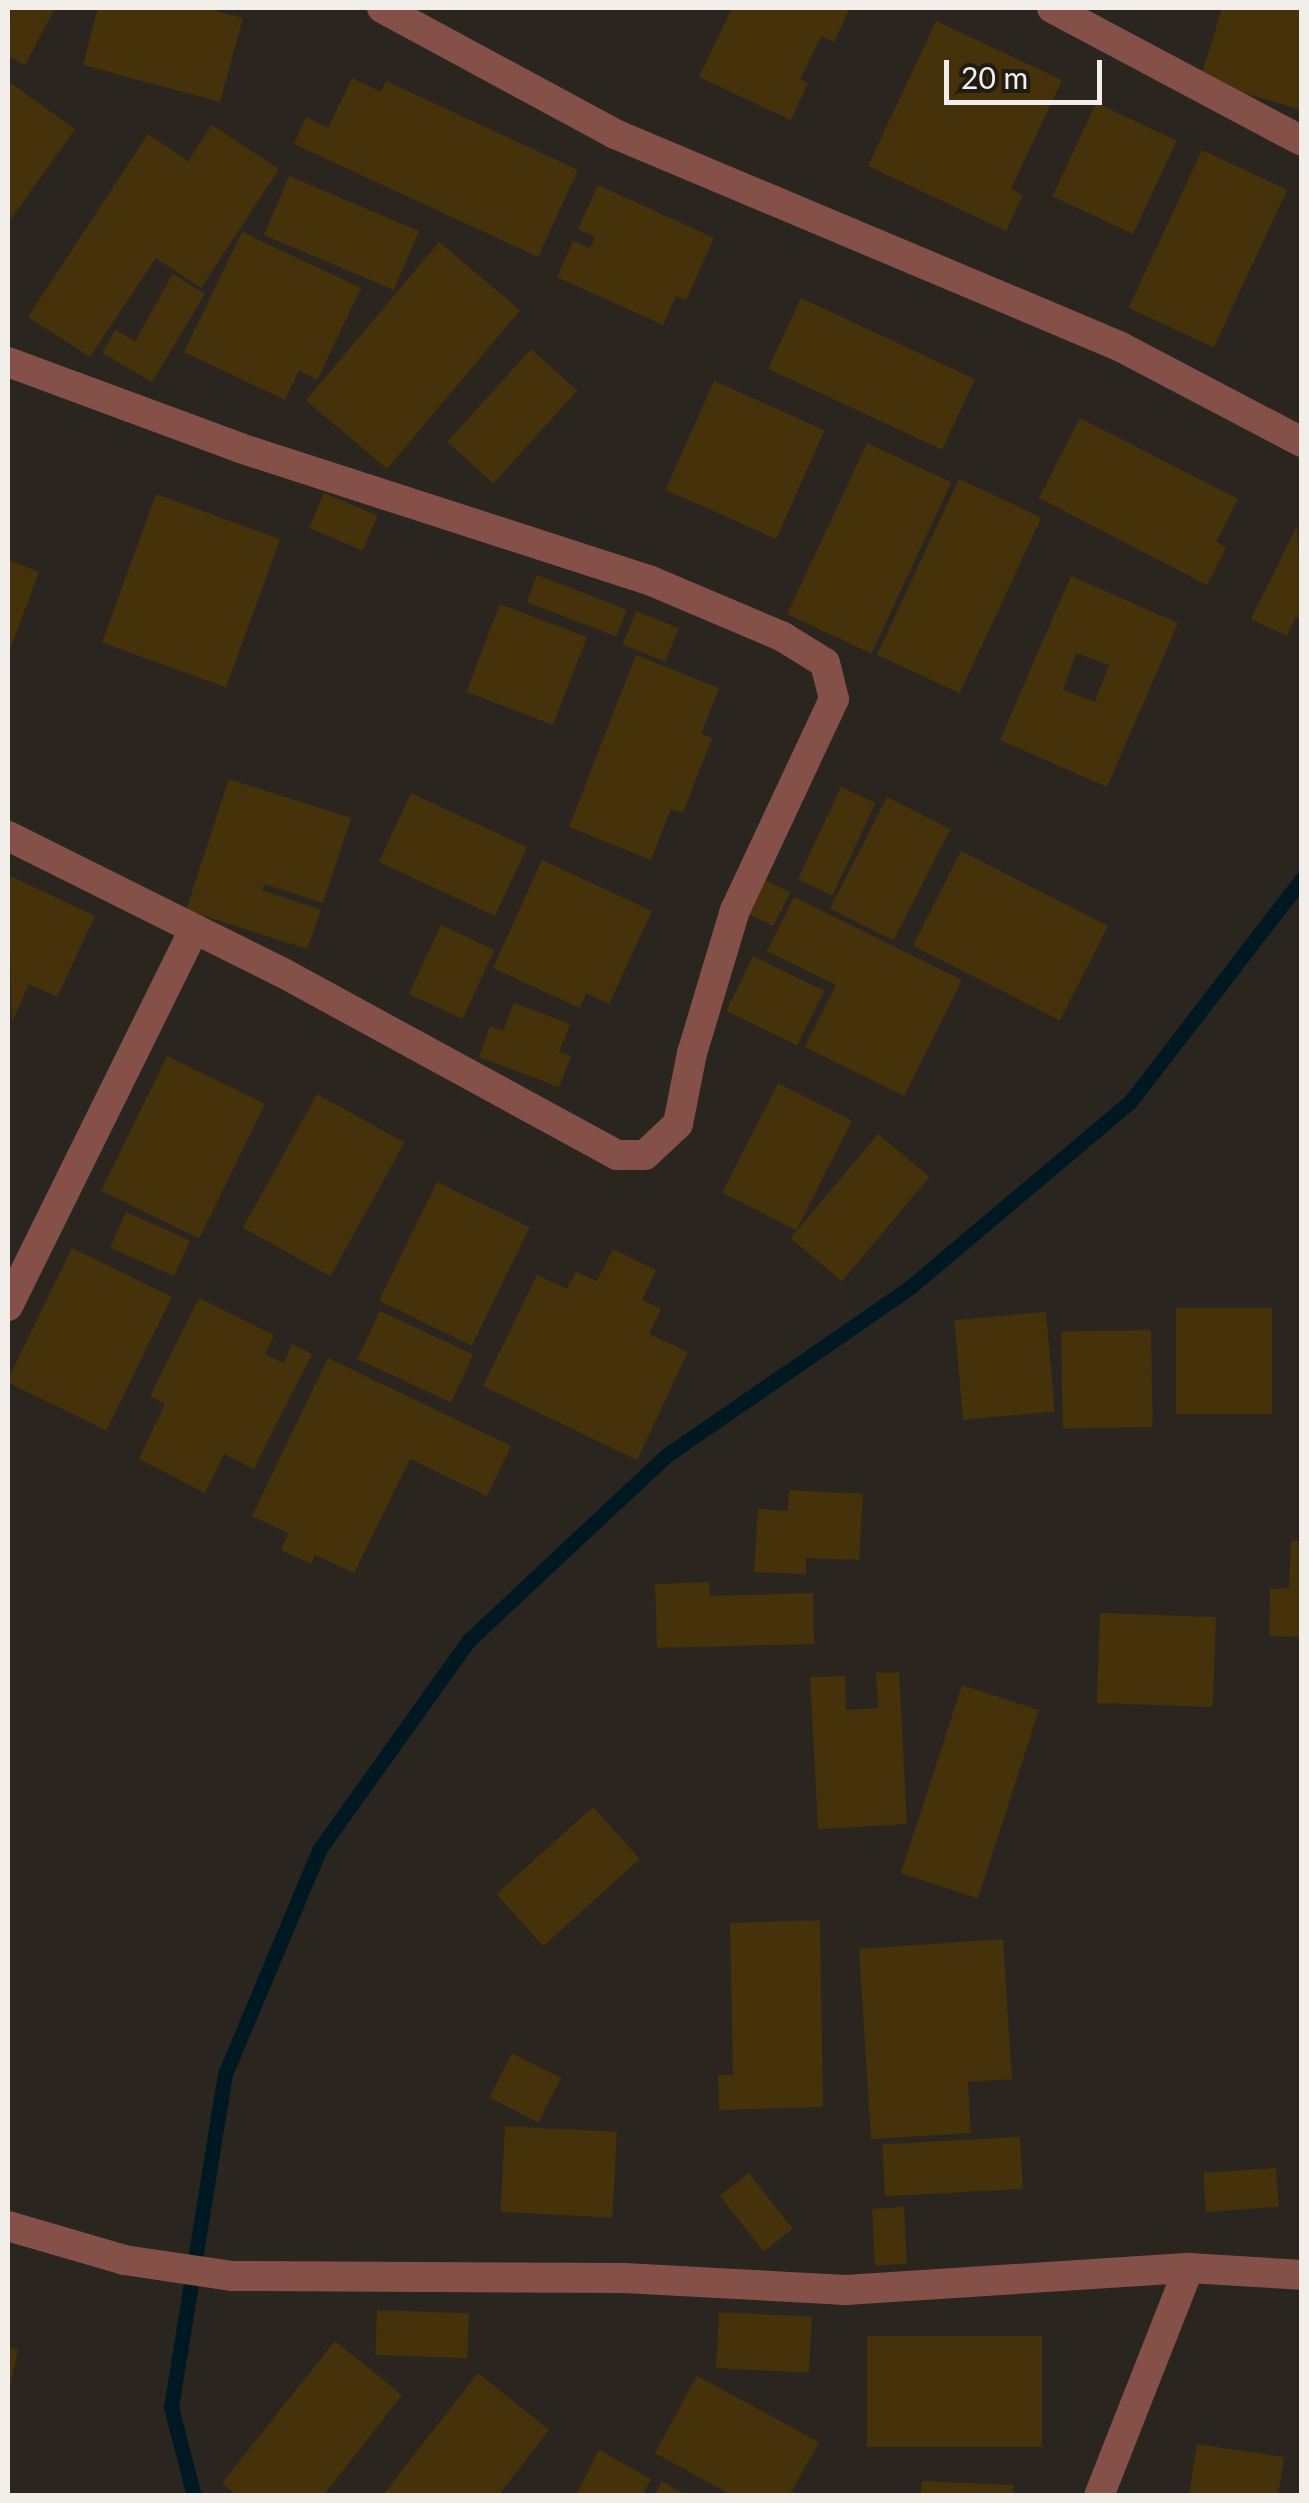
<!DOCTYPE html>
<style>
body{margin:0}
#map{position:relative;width:1309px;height:2503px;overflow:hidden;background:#2a251e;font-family:Lato,sans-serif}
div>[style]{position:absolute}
.stream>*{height:15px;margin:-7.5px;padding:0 7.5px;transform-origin:7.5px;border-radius:7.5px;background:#001822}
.building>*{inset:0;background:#45320a;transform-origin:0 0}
.minor>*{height:30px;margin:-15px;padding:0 15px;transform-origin:15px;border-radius:15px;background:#845047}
span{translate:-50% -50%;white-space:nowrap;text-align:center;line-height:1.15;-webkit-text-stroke:8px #201c14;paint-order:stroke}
.frame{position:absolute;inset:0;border:10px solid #f2efea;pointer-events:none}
.scale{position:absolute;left:944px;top:60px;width:158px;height:45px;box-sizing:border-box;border:5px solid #f2efea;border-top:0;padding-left:12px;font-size:30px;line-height:35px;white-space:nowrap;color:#f2efea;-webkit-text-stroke:8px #201c14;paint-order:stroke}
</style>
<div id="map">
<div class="stream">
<i style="left:194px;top:2496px;width:92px;rotate:-104.5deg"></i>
<i style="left:171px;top:2407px;width:337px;rotate:-80.8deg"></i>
<i style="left:225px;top:2074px;width:243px;rotate:-67.2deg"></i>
<i style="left:319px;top:1850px;width:257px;rotate:-54.5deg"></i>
<i style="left:468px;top:1641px;width:272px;rotate:-43.1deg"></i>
<i style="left:667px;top:1455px;width:294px;rotate:-34.6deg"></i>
<i style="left:909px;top:1288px;width:289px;rotate:-40.1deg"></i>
<i style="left:1130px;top:1102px;width:282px;rotate:-52.4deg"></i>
</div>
<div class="building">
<i style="clip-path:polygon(11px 8px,55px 8px,25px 65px,8px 56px)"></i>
<i style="clip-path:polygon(98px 8px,205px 8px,243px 18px,220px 102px,83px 65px)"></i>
<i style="clip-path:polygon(732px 8px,850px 8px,834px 42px,821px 36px,800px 79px,808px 83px,791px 120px,699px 77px)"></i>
<i style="clip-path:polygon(1222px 8px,1302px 8px,1302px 110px,1200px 80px)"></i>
<i style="clip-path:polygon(936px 21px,1062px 80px,1011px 189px,1023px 195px,1006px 231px,868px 166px)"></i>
<i style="clip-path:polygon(352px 78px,381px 92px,386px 81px,578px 170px,538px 257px,294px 144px,306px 117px,328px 128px)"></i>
<i style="clip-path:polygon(8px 81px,75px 129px,8px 223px)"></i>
<i style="left:1096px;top:103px;width:89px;height:103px;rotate:25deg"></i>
<i style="clip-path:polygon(212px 125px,279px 169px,201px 288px,156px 258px,90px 357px,28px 317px,148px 134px,188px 161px)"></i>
<i style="left:1202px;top:150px;width:94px;height:174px;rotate:25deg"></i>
<i style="left:289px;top:176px;width:141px;height:64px;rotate:23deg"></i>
<i style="clip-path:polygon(598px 185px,714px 238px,686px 300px,676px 296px,663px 325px,557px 277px,573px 241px,590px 248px,595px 237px,578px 229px)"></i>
<i style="clip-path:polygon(242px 232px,361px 288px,317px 380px,299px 370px,285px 400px,184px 352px)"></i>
<i style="left:439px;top:242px;width:106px;height:207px;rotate:40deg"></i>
<i style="clip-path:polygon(173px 274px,205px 294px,152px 382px,102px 353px,115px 330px,135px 341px)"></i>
<i style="left:801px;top:298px;width:192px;height:78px;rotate:25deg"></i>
<i style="left:531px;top:349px;width:62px;height:125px;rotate:42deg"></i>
<i style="left:714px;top:381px;width:121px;height:119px;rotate:24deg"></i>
<i style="clip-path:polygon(1080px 418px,1238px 499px,1216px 542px,1226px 547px,1207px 585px,1039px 498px)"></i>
<i style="left:867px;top:443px;width:93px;height:189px;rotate:25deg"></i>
<i style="left:959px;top:479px;width:91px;height:194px;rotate:25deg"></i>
<i style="left:324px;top:493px;width:58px;height:38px;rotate:23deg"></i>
<i style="left:156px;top:494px;width:132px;height:158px;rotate:20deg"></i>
<i style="clip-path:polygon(1297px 526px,1302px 620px,1296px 617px,1287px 636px,1251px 619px)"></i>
<i style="clip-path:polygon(8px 560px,39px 572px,8px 655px)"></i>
<i style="left:537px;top:575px;width:96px;height:29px;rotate:21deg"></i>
<i style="clip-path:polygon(evenodd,1071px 576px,1178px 623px,1107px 787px,1000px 740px,1071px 576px,1076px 653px,1109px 665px,1095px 702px,1063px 690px,1076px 653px)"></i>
<i style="left:500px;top:604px;width:93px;height:94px;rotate:21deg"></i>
<i style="left:636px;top:611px;width:46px;height:36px;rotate:22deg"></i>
<i style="clip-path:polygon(636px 655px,719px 688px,701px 734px,712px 738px,683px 813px,671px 809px,651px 860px,569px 827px)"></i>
<i style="clip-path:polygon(229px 779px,351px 818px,323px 903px,264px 884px,262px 890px,321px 910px,307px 949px,186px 910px)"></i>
<i style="left:841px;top:787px;width:38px;height:102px;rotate:25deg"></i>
<i style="left:411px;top:793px;width:128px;height:76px;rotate:25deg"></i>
<i style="left:887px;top:797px;width:71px;height:125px;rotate:27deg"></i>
<i style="left:961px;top:851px;width:165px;height:106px;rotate:27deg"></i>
<i style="clip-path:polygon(542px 860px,652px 911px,609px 1004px,586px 993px,580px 1008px,493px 968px)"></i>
<i style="clip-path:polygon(8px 875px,95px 916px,57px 997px,29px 984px,12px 1022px)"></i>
<i style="left:760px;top:877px;width:34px;height:38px;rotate:27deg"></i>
<i style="clip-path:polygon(794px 897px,962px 980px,904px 1096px,805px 1047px,836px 985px,767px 951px)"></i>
<i style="left:441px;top:925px;width:59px;height:76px;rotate:25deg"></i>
<i style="left:753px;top:956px;width:79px;height:61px;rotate:26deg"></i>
<i style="clip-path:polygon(514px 1003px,570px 1024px,559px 1052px,571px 1056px,559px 1087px,479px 1057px,490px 1026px,503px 1031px)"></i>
<i style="left:167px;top:1056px;width:109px;height:150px;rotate:26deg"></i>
<i style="left:778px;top:1083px;width:83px;height:123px;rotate:27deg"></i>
<i style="left:317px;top:1094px;width:100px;height:153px;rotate:29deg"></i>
<i style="left:878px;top:1134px;width:67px;height:136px;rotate:40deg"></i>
<i style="left:437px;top:1182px;width:103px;height:132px;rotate:26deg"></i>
<i style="left:126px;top:1212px;width:70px;height:39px;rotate:24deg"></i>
<i style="left:72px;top:1248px;width:111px;height:149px;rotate:26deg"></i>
<i style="clip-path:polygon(613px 1249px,656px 1270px,642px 1300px,661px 1309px,649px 1334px,688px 1352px,637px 1460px,483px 1386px,537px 1275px,567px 1289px,576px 1272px,597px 1281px)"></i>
<i style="clip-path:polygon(199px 1298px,274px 1335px,265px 1354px,284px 1363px,292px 1344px,312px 1354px,254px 1469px,224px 1454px,205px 1493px,139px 1459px,165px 1404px,150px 1396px)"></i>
<i style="left:1176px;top:1308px;width:96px;height:106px"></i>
<i style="left:380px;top:1311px;width:103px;height:53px;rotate:25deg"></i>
<i style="left:1046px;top:1312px;width:100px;height:92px;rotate:85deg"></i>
<i style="left:1151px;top:1330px;width:97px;height:90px;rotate:89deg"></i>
<i style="clip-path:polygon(328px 1358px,511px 1446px,487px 1496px,410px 1459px,354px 1573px,315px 1555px,311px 1564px,281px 1550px,288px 1533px,252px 1516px)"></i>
<i style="clip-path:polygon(789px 1490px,863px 1494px,859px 1560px,806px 1558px,806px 1574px,754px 1572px,758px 1509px,788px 1511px)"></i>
<i style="clip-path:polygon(1291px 1541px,1302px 1541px,1302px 1637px,1269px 1636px,1270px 1589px,1289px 1588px)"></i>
<i style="clip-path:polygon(709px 1582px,710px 1596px,813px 1593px,814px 1644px,657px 1648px,655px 1584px)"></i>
<i style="left:1100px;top:1613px;width:116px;height:90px;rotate:2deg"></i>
<i style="clip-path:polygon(899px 1672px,907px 1824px,818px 1829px,810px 1677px,845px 1676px,846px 1710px,878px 1708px,876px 1673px)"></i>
<i style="left:962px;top:1685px;width:81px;height:198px;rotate:18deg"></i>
<i style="left:593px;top:1807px;width:70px;height:130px;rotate:48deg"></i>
<i style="clip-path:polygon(820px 1920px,823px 2107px,719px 2110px,718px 2075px,733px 2075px,730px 1923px)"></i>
<i style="clip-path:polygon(1003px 1939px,1012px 2079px,968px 2082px,971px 2133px,871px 2139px,859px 1949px)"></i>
<i style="left:512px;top:2053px;width:55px;height:50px;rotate:27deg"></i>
<i style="left:505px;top:2126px;width:112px;height:86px;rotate:3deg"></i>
<i style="left:1020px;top:2137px;width:52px;height:138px;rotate:87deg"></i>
<i style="left:1276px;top:2168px;width:39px;height:73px;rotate:86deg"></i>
<i style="left:749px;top:2173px;width:71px;height:37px;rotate:52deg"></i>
<i style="left:904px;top:2207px;width:57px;height:32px;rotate:87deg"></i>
<i style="left:377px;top:2310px;width:92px;height:45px;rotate:2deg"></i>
<i style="left:719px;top:2312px;width:93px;height:56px;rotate:3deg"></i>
<i style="left:1042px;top:2336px;width:111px;height:175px;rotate:90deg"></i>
<i style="clip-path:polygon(335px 2341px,402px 2395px,323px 2496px,237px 2496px,222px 2483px)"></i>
<i style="clip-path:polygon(8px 2347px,18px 2350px,9px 2391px,8px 2391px)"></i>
<i style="clip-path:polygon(478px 2373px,549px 2430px,498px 2496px,382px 2496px)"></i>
<i style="clip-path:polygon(697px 2376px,819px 2442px,789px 2496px,733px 2496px,655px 2453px)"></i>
<i style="clip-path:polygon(1197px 2444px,1284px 2457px,1278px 2496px,1189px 2494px)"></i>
<i style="clip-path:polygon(599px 2450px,651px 2479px,642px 2496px,575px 2496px)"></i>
<i style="clip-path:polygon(662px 2481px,688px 2496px,654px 2496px)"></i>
<i style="clip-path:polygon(922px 2481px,1014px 2485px,1013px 2496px,921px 2496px)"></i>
</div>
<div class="minor">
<i style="left:382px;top:8px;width:265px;rotate:28.4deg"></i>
<i style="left:615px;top:134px;width:547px;rotate:22.81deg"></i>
<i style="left:1119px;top:346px;width:207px;rotate:27.7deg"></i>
<i style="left:1052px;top:8px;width:283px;rotate:28deg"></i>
<i style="left:8px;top:362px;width:247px;rotate:20.3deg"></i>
<i style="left:240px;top:448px;width:430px;rotate:17.9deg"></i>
<i style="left:649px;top:580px;width:146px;rotate:23deg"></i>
<i style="left:783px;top:637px;width:49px;rotate:31.8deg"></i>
<i style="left:825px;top:663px;width:37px;rotate:76deg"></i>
<i style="left:834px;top:699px;width:233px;rotate:115.1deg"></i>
<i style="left:735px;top:910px;width:149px;rotate:106.7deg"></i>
<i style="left:692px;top:1053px;width:72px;rotate:101.2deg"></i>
<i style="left:678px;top:1124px;width:45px;rotate:136.8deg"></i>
<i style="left:645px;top:1155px;width:28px;rotate:180deg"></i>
<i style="left:617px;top:1155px;width:383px;rotate:-151.4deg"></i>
<i style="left:281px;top:972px;width:305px;rotate:-153.5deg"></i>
<i style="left:8px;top:1306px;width:420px;rotate:-63.7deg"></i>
<i style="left:8px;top:2226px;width:121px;rotate:16.3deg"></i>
<i style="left:124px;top:2260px;width:110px;rotate:8.4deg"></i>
<i style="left:233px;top:2276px;width:391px;rotate:0.3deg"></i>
<i style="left:624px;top:2278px;width:222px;rotate:3.1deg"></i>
<i style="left:846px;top:2290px;width:344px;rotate:-3.7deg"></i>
<i style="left:1189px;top:2268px;width:113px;rotate:3.5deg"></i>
<i style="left:1099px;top:2496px;width:245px;rotate:-68.5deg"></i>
</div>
<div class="frame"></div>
<div class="scale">20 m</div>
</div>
